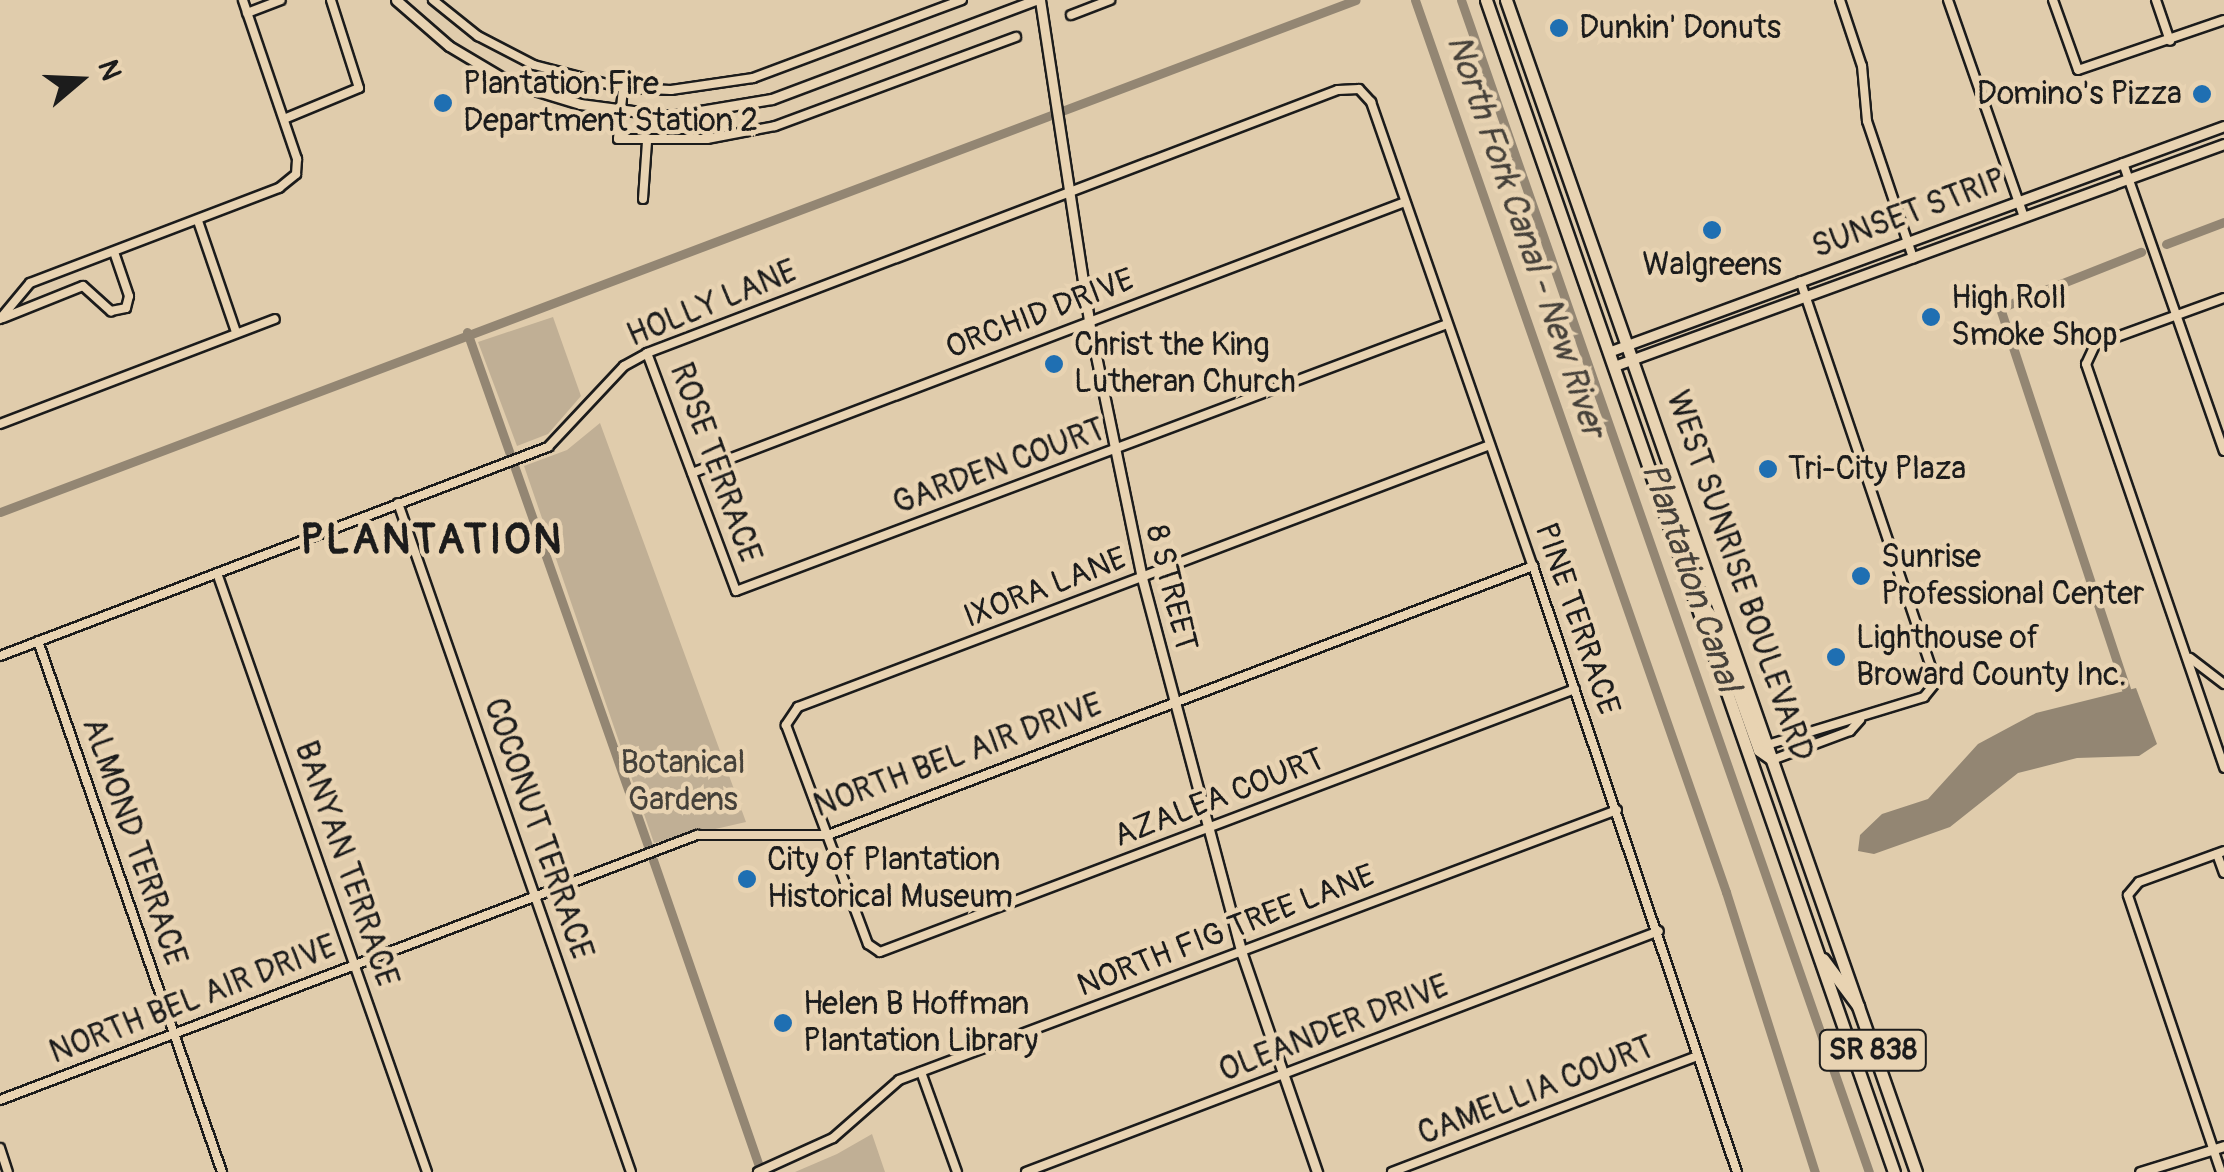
<!DOCTYPE html>
<style>
body{margin:0}
#map{position:relative;width:2224px;height:1172px;overflow:hidden;background:#e0ccac;font-family:Pangolin,sans-serif}
div>[style]{position:absolute}
.green>*{inset:0;background:#c0af95}
.water>*{inset:0;background:#938673}
.canal>*{height:9px;margin:-4.5px;padding:0 4.5px;transform-origin:4.5px;border-radius:4.5px;background:#938673}
.roads{filter:drop-shadow(2px 0 #1c1c1c) drop-shadow(-2px 0 #1c1c1c) drop-shadow(0 2px #1c1c1c) drop-shadow(0 -2px #1c1c1c)}
.minor>*{height:8px;margin:-4px;padding:0 4px;transform-origin:4px;border-radius:4px;background:#e8d3b2}
.tertiary>*{height:9px;margin:-4.5px;padding:0 4.5px;transform-origin:4.5px;border-radius:4.5px;background:#e8d3b2}
.trunk>*{height:11px;margin:-5.5px;padding:0 5.5px;transform-origin:5.5px;border-radius:5.5px;background:#e8d3b2}
.dots>*{width:28px;height:28px;translate:-50% -50%;box-sizing:border-box;border:5px solid #e8d3b2;border-radius:50%}
span{translate:-50% -50%;white-space:nowrap;text-align:center;line-height:1.15;-webkit-text-stroke:9px #e8d3b2;paint-order:stroke}
.shield-label span{padding:2px 8px;background:#e8d3b2;border:2px solid;border-radius:8px;-webkit-text-stroke-width:0}
.shield-label{font-size:30px;color:#1c1c1c;font-weight:700}
.poi-label{font-size:32px;color:#1c1c1c}
.left{translate:0 -50%;text-align:left}
.right{translate:-100% -50%;text-align:right}
.street-label{font-size:32px;color:#1c1c1c}
.park-label{font-size:32px;color:#45413a}
.water-label{font-size:35px;color:#46413a;font-style:italic}
.district-label{font-size:42px;color:#1c1c1c;font-weight:700;letter-spacing:2.5px}
.north{position:absolute;left:30px;top:30px;width:100px;height:100px;-webkit-text-stroke:8px #e8d3b2;paint-order:stroke;rotate:71deg;font-size:28px;font-weight:700;line-height:40px;text-align:center;color:#1c1c1c}
.north::after{content:'';display:block;margin:auto;width:35px;height:45px;background:#1c1c1c;clip-path:polygon(50% 0,100% 100%,50% 72%,0 100%)}
</style>
<div id="map">
<div class="green">
<i style="clip-path:polygon(553px 317px,581px 396px,548px 434px,517px 446px,478px 342px)"></i>
<i style="clip-path:polygon(600px 423px,746px 822px,654px 843px,524px 466px,567px 450px)"></i>
<i style="clip-path:polygon(872px 1134px,885px 1172px,795px 1172px,837px 1154px)"></i>
</div>
<div class="water">
<i style="clip-path:polygon(2136px 688px,2157px 744px,2139px 756px,2077px 758px,2018px 773px,1950px 827px,1874px 854px,1858px 851px,1860px 835px,1882px 814px,1928px 799px,1978px 744px,2036px 713px)"></i>
</div>
<div class="canal">
<i style="left:1415px;top:0;width:945px;rotate:70.78deg"></i>
<i style="left:1726px;top:892px;width:294px;rotate:72.4deg"></i>
<i style="left:1461px;top:0;width:1241px;rotate:70.81deg"></i>
<i style="left:2166px;top:244px;width:62px;rotate:-20.8deg"></i>
<i style="left:467px;top:332px;width:545px;rotate:70.6deg"></i>
<i style="left:0;top:512px;width:1449px;rotate:-20.69deg"></i>
<i style="left:2126px;top:689px;width:401px;rotate:-108.3deg"></i>
<i style="left:2000px;top:308px;width:152px;rotate:-21.7deg"></i>
<i style="left:653px;top:860px;width:322px;rotate:70.9deg"></i>
</div>
<div class="roads">
<div class="minor">
<i style="left:433px;top:0;width:58px;rotate:38.7deg"></i>
<i style="left:478px;top:36px;width:63px;rotate:27.4deg"></i>
<i style="left:534px;top:65px;width:92px;rotate:14.5deg"></i>
<i style="left:623px;top:88px;width:48px;rotate:2.4deg"></i>
<i style="left:671px;top:90px;width:83px;rotate:-8.3deg"></i>
<i style="left:753px;top:78px;width:223px;rotate:-20.5deg"></i>
<i style="left:1840px;top:0;width:70px;rotate:71.6deg"></i>
<i style="left:1862px;top:66px;width:55px;rotate:84.8deg"></i>
<i style="left:1867px;top:121px;width:145px;rotate:71.4deg"></i>
<i style="left:1948px;top:0;width:230px;rotate:70.7deg"></i>
<i style="left:2053px;top:0;width:74px;rotate:70.3deg"></i>
<i style="left:2078px;top:70px;width:154px;rotate:-18.9deg"></i>
<i style="left:2156px;top:0;width:43px;rotate:71.1deg"></i>
<i style="left:247px;top:13px;width:36px;rotate:-21deg"></i>
<i style="left:1071px;top:15px;width:42px;rotate:-21deg"></i>
<i style="left:623px;top:88px;width:51px;rotate:95.6deg"></i>
<i style="left:618px;top:139px;width:89px"></i>
<i style="left:707px;top:139px;width:69px;rotate:-10.8deg"></i>
<i style="left:775px;top:126px;width:257px;rotate:-20.3deg"></i>
<i style="left:284px;top:119px;width:81px;rotate:-22.5deg"></i>
<i style="left:359px;top:88px;width:92px;rotate:-107.7deg"></i>
<i style="left:2123px;top:163px;width:305px;rotate:70.7deg"></i>
<i style="left:643px;top:199px;width:57px;rotate:-86deg"></i>
<i style="left:198px;top:221px;width:117px;rotate:71.1deg"></i>
<i style="left:2224px;top:298px;width:137px;rotate:160deg"></i>
<i style="left:2095px;top:345px;width:21px;rotate:115deg"></i>
<i style="left:2086px;top:364px;width:427px;rotate:71.1deg"></i>
<i style="left:3px;top:318px;width:86px;rotate:-21.8deg"></i>
<i style="left:83px;top:286px;width:38px;rotate:42deg"></i>
<i style="left:111px;top:311px;width:15px;rotate:-11deg"></i>
<i style="left:126px;top:308px;width:12px;rotate:-76deg"></i>
<i style="left:129px;top:296px;width:46px;rotate:-108.8deg"></i>
<i style="left:0;top:319px;width:47px;rotate:-50.2deg"></i>
<i style="left:30px;top:283px;width:267px;rotate:-20.9deg"></i>
<i style="left:279px;top:188px;width:22px;rotate:-39deg"></i>
<i style="left:296px;top:174px;width:15px;rotate:-86deg"></i>
<i style="left:297px;top:159px;width:168px;rotate:-108.8deg"></i>
<i style="left:647px;top:353px;width:254px;rotate:69.5deg"></i>
<i style="left:736px;top:591px;width:759px;rotate:-20.58deg"></i>
<i style="left:0;top:424px;width:294px;rotate:-20.9deg"></i>
<i style="left:1490px;top:445px;width:740px;rotate:159.26deg"></i>
<i style="left:798px;top:707px;width:22px;rotate:124deg"></i>
<i style="left:786px;top:725px;width:234px;rotate:69.5deg"></i>
<i style="left:868px;top:944px;width:14px;rotate:34deg"></i>
<i style="left:880px;top:952px;width:743px;rotate:-20.73deg"></i>
<i style="left:692px;top:473px;width:763px;rotate:-20.81deg"></i>
<i style="left:398px;top:503px;width:708px;rotate:70.8deg"></i>
<i style="left:217px;top:573px;width:635px;rotate:70.68deg"></i>
<i style="left:38px;top:641px;width:562px;rotate:70.89deg"></i>
<i style="left:0;top:656px;width:587px;rotate:-20.88deg"></i>
<i style="left:548px;top:447px;width:111px;rotate:-46.8deg"></i>
<i style="left:624px;top:366px;width:26px;rotate:-29deg"></i>
<i style="left:647px;top:353px;width:739px;rotate:-20.84deg"></i>
<i style="left:1338px;top:90px;width:21px;rotate:-3deg"></i>
<i style="left:1359px;top:89px;width:18px;rotate:47deg"></i>
<i style="left:1371px;top:102px;width:491px;rotate:70.8deg"></i>
<i style="left:1533px;top:566px;width:639px;rotate:71.4deg"></i>
<i style="left:2190px;top:658px;width:43px;rotate:37.4deg"></i>
<i style="left:1767px;top:745px;width:164px;rotate:-17deg"></i>
<i style="left:1924px;top:697px;width:19px;rotate:-51deg"></i>
<i style="left:1936px;top:682px;width:423px;rotate:-108.7deg"></i>
<i style="left:1772px;top:760px;width:83px;rotate:-20.4deg"></i>
<i style="left:1850px;top:731px;width:15px;rotate:-48deg"></i>
<i style="left:2217px;top:854px;width:20px;rotate:70deg"></i>
<i style="left:921px;top:1072px;width:106px;rotate:70.2deg"></i>
<i style="left:0;top:1100px;width:746px;rotate:-20.82deg"></i>
<i style="left:697px;top:835px;width:131px"></i>
<i style="left:828px;top:835px;width:755px;rotate:-20.88deg"></i>
<i style="left:0;top:1148px;width:25px;rotate:72deg"></i>
<i style="left:758px;top:1172px;width:82px;rotate:-24.4deg"></i>
<i style="left:833px;top:1138px;width:88px;rotate:-41.3deg"></i>
<i style="left:899px;top:1080px;width:767px;rotate:-20.61deg"></i>
<i style="left:1026px;top:1172px;width:677px;rotate:-20.84deg"></i>
<i style="left:1392px;top:1172px;width:326px;rotate:-20.8deg"></i>
<i style="left:2221px;top:1172px;width:292px;rotate:-108.6deg"></i>
<i style="left:2128px;top:895px;width:17px;rotate:-50deg"></i>
<i style="left:2139px;top:882px;width:90px;rotate:-20deg"></i>
</div>
<div class="tertiary">
<i style="left:396px;top:0;width:70px;rotate:41deg"></i>
<i style="left:449px;top:46px;width:72px;rotate:30.8deg"></i>
<i style="left:511px;top:83px;width:72px;rotate:16.9deg"></i>
<i style="left:580px;top:104px;width:91px;rotate:7.6deg"></i>
<i style="left:670px;top:116px;width:103px;rotate:-9.5deg"></i>
<i style="left:772px;top:99px;width:281px;rotate:-20.6deg"></i>
<i style="left:1040px;top:0;width:326px;rotate:81.3deg"></i>
<i style="left:1089px;top:322px;width:261px;rotate:78.3deg"></i>
<i style="left:1142px;top:578px;width:389px;rotate:75.1deg"></i>
<i style="left:1242px;top:954px;width:231px;rotate:71deg"></i>
<i style="left:1611px;top:351px;width:653px;rotate:-20.16deg"></i>
<i style="left:1617px;top:365px;width:646px;rotate:-20.01deg"></i>
<i style="left:2140px;top:1172px;width:88px;rotate:-17.2deg"></i>
</div>
<div class="trunk">
<i style="left:1486px;top:0;width:1241px;rotate:70.81deg"></i>
<i style="left:1506px;top:0;width:1242px;rotate:70.72deg"></i>
<i style="left:1700px;top:602px;width:18px;rotate:52deg"></i>
<i style="left:1711px;top:616px;width:142px;rotate:70.3deg"></i>
<i style="left:1759px;top:750px;width:16px;rotate:35deg"></i>
<i style="left:1823px;top:959px;width:59px;rotate:53.3deg"></i>
</div>
</div>
<div class="dots">
<i style="left:1559px;top:28px;background:#1f6fb2"></i>
<i style="left:2202px;top:94px;background:#1f6fb2"></i>
<i style="left:443px;top:103px;background:#1f6fb2"></i>
<i style="left:1712px;top:230px;background:#1f6fb2"></i>
<i style="left:1931px;top:317px;background:#1f6fb2"></i>
<i style="left:1054px;top:364px;background:#1f6fb2"></i>
<i style="left:1768px;top:469px;background:#1f6fb2"></i>
<i style="left:1861px;top:576px;background:#1f6fb2"></i>
<i style="left:1836px;top:657px;background:#1f6fb2"></i>
<i style="left:747px;top:879px;background:#1f6fb2"></i>
<i style="left:783px;top:1023px;background:#1f6fb2"></i>
</div>
<div class="shield-label">
<span style="left:1873px;top:1050px">SR 838</span>
</div>
<div class="poi-label">
<span class="left" style="left:1579px;top:28px">Dunkin' Donuts</span>
<span class="left" style="left:463px;top:103px">Plantation Fire<br>Department Station 2</span>
<span class="right" style="left:2182px;top:94px">Domino's Pizza</span>
<span style="left:1712px;top:265px">Walgreens</span>
<span class="left" style="left:1951px;top:317px">High Roll<br>Smoke Shop</span>
<span class="left" style="left:1074px;top:364px">Christ the King<br>Lutheran Church</span>
<span class="left" style="left:1788px;top:469px">Tri-City Plaza</span>
<span class="left" style="left:1881px;top:576px">Sunrise<br>Professional Center</span>
<span class="left" style="left:1856px;top:657px">Lighthouse of<br>Broward County Inc.</span>
<span class="left" style="left:767px;top:879px">City of Plantation<br>Historical Museum</span>
<span class="left" style="left:803px;top:1023px">Helen B Hoffman<br>Plantation Library</span>
</div>
<div class="street-label">
<span style="left:1909px;top:214px;rotate:-20deg">SUNSET STRIP</span>
<span style="left:712px;top:304px;rotate:-22deg">HOLLY LANE</span>
<span style="left:1040px;top:314px;rotate:-21deg">ORCHID DRIVE</span>
<span style="left:715px;top:463px;rotate:70deg">ROSE TERRACE</span>
<span style="left:999px;top:467px;rotate:-20deg">GARDEN COURT</span>
<span style="left:1739px;top:576px;rotate:71deg">WEST SUNRISE BOULEVARD</span>
<span style="left:1045px;top:588px;rotate:-21deg">IXORA LANE</span>
<span style="left:1171px;top:588px;rotate:76deg">8 STREET</span>
<span style="left:1577px;top:619px;rotate:71deg">PINE TERRACE</span>
<span style="left:958px;top:756px;rotate:-20deg">NORTH BEL AIR DRIVE</span>
<span style="left:1219px;top:798px;rotate:-21deg">AZALEA COURT</span>
<span style="left:538px;top:829px;rotate:71deg">COCONUT TERRACE</span>
<span style="left:134px;top:842px;rotate:71deg">ALMOND TERRACE</span>
<span style="left:346px;top:864px;rotate:71deg">BANYAN TERRACE</span>
<span style="left:1226px;top:931px;rotate:-21deg">NORTH FIG TREE LANE</span>
<span style="left:193px;top:1000px;rotate:-21deg">NORTH BEL AIR DRIVE</span>
<span style="left:1334px;top:1029px;rotate:-21deg">OLEANDER DRIVE</span>
<span style="left:1536px;top:1091px;rotate:-21deg">CAMELLIA COURT</span>
</div>
<div class="park-label">
<span style="left:683px;top:782px">Botanical<br>Gardens</span>
</div>
<div class="water-label">
<span style="left:1526px;top:236px;rotate:71deg">North Fork Canal - New River</span>
<span style="left:1691px;top:577px;rotate:71deg">Plantation Canal</span>
</div>
<div class="district-label">
<span style="left:432px;top:540px">PLANTATION</span>
</div>
<div class="north">N</div>
</div>
